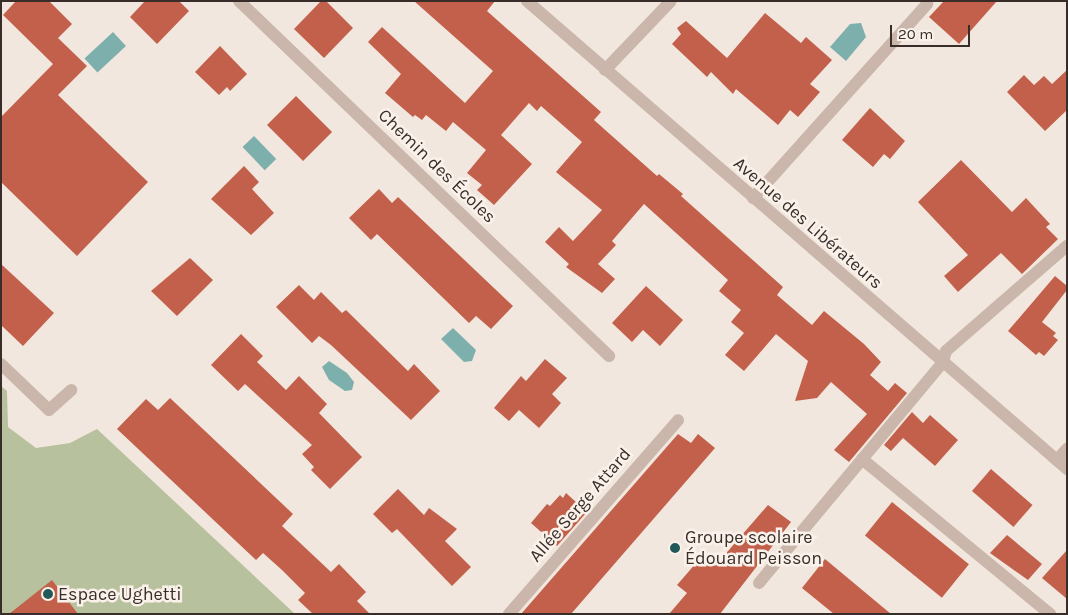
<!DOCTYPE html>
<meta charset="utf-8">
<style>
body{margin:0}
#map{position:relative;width:1068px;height:615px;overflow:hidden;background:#f2e7de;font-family:Karla,sans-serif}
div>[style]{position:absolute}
.green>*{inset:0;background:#b8c19e}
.water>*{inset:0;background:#7dafad;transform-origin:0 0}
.building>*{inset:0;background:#c3604b;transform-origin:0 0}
.minor>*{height:12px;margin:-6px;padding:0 6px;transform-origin:6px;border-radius:6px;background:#cab6aa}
.dots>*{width:14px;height:14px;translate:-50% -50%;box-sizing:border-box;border:2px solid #faf2ea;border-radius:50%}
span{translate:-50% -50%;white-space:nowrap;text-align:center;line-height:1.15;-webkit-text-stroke:5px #faf2ea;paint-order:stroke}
.street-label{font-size:18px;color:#382d29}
.poi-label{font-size:18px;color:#382d29}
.left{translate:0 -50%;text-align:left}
.frame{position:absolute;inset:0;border:2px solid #382d29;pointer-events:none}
.scale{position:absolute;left:890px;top:25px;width:80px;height:22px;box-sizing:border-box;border:2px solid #382d29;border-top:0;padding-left:6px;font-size:15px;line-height:18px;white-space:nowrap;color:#382d29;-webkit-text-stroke:4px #faf2ea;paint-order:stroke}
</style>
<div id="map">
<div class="green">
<i style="clip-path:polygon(1px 386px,7px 391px,8px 427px,36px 448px,70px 443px,97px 429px,295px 614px,1px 614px)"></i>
</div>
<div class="water">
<i style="clip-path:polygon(861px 23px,866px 37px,846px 61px,830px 47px,850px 24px)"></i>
<i style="left:113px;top:32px;width:19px;height:39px;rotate:47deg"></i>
<i style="left:254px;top:136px;width:32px;height:16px;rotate:46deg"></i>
<i style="clip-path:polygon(453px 328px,476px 350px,472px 361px,464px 362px,441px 339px)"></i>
<i style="clip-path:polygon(329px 361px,347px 373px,354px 382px,352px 390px,345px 391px,329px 380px,322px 367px)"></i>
</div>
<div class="building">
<i style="clip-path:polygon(16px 1px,49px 1px,72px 24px,58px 38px,87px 66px,58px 95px,148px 182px,77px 256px,1px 182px,1px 117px,53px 64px,3px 15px)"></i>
<i style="clip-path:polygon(145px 1px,179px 1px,189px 11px,157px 44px,130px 17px)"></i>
<i style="clip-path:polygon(321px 1px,326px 1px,353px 28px,324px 58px,294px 29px)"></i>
<i style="clip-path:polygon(414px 1px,495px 1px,487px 11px,601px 112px,594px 120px,657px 176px,659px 174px,683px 194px,681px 196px,783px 287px,777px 295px,812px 325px,824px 311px,864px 344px,881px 362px,870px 375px,888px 391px,895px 383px,907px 393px,849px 462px,834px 450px,867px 414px,831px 382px,817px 398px,795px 401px,808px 361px,776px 334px,744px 371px,725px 355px,744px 333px,731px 322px,741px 310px,719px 291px,728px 280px,644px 204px,612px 241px,616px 245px,598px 264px,615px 279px,602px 293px,566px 267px,569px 264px,545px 242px,559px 227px,573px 241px,602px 210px,556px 172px,582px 142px,541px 106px,537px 111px,529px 103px,501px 135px,532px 164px,494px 205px,477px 190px,482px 185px,467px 173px,486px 150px,453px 122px,446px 131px,426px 115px,422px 120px,415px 115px,413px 117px,385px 93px,401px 74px,368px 42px,382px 27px,465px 103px,493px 71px)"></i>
<i style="clip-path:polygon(944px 1px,997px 1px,959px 44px,929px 17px)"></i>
<i style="clip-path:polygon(765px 13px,801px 43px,806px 37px,832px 60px,810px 84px,820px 92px,798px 117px,790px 110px,778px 125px,736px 89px,733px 94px,711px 72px,707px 77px,672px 44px,681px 34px,677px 28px,686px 21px,727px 58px)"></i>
<i style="clip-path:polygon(220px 46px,247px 74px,230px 91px,227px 87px,219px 95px,195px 72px)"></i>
<i style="clip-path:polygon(1067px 70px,1067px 110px,1045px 131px,1007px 92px,1024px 75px,1034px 85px,1044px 76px,1052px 84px)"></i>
<i style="left:296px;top:96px;width:51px;height:41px;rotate:45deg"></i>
<i style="clip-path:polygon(870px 108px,905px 141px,890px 159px,884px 154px,873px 167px,842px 140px)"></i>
<i style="clip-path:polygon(961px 160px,1012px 212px,1026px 198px,1050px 224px,1046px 227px,1058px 239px,1022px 274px,1001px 253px,958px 292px,944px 276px,968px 255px,918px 202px)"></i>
<i style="clip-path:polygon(244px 166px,259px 182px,252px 189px,274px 213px,251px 235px,211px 199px)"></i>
<i style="clip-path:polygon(379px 189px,392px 203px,398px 197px,513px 306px,491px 329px,476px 316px,469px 323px,377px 234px,371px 240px,349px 218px)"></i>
<i style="clip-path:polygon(190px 258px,213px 280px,177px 316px,151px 291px)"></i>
<i style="clip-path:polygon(1px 264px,54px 313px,23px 346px,1px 325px)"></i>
<i style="clip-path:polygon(1055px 276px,1067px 286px,1067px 290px,1042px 322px,1056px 333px,1053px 336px,1058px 340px,1044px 356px,1039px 352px,1036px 355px,1008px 331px)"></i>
<i style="clip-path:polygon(299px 285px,314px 300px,321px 292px,342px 313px,346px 310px,408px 371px,414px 364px,440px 391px,411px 420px,331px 345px,319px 336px,312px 343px,276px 307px)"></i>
<i style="clip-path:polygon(646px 286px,683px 320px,660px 346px,643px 330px,632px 342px,612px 323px)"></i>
<i style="clip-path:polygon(241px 334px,263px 356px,257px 362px,286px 390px,299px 376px,327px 404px,319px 413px,362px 457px,330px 489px,311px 470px,314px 467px,302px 454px,312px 445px,245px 384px,238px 391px,211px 365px)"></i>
<i style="clip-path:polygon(545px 359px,567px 378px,552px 394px,561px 403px,539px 428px,519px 410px,509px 421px,494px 408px,521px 376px,526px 381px)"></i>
<i style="clip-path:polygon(170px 398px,293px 514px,282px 526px,331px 572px,339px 564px,366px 592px,357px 601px,370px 614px,313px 614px,298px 600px,305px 593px,282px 570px,263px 553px,256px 560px,117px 429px,146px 399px,158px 410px)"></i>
<i style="clip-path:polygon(912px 412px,923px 423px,930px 415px,958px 440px,935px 466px,903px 438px,891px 451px,884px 445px)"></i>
<i style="clip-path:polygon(678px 434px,691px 443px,698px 434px,715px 448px,571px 614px,521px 614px)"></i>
<i style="left:991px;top:469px;width:55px;height:29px;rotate:41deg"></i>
<i style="clip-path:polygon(398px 489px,424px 515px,429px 508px,457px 529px,445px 541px,471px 567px,452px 586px,397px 529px,392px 533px,373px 514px)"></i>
<i style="clip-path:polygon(566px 493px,587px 512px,557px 546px,531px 523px,547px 504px,550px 506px,560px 495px,563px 498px)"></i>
<i style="left:892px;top:502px;width:99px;height:43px;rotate:39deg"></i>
<i style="clip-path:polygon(768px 505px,791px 522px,720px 614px,669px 614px,687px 593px,677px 585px,703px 555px,715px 566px)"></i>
<i style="clip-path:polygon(1007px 535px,1042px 564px,1028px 580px,990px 553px)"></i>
<i style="clip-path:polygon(1067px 550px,1067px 599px,1042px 578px)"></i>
<i style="clip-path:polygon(825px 559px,891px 614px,834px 614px,802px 588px)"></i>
<i style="clip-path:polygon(52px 580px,78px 614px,9px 614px)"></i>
</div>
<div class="minor">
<i style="left:239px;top:1px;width:513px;rotate:43.81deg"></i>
<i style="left:527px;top:1px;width:715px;rotate:40.91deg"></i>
<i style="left:605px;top:70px;width:95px;rotate:-46.3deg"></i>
<i style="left:753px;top:198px;width:261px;rotate:-48.1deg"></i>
<i style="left:1px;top:364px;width:66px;rotate:43.8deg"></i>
<i style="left:49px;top:410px;width:30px;rotate:-42deg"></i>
<i style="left:862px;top:459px;width:244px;rotate:39.5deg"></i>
<i style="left:1057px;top:460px;width:15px;rotate:-48deg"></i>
<i style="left:759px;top:583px;width:288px;rotate:-50.2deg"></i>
<i style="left:943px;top:362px;width:11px;rotate:-75deg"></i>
<i style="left:946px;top:351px;width:160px;rotate:-41deg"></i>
<i style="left:509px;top:614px;width:257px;rotate:-48.9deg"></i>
</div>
<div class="dots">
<i style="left:675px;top:548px;background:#205958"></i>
<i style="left:48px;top:594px;background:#205958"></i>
</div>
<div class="street-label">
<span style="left:437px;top:166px;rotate:44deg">Chemin des Écoles</span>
<span style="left:808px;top:223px;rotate:41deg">Avenue des Libérateurs</span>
<span style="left:580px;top:505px;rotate:-49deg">Allée Serge Attard</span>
</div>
<div class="poi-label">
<span class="left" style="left:685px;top:548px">Groupe scolaire<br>Édouard Peisson</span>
<span class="left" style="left:58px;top:594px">Espace Ughetti</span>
</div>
<div class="frame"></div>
<div class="scale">20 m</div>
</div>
